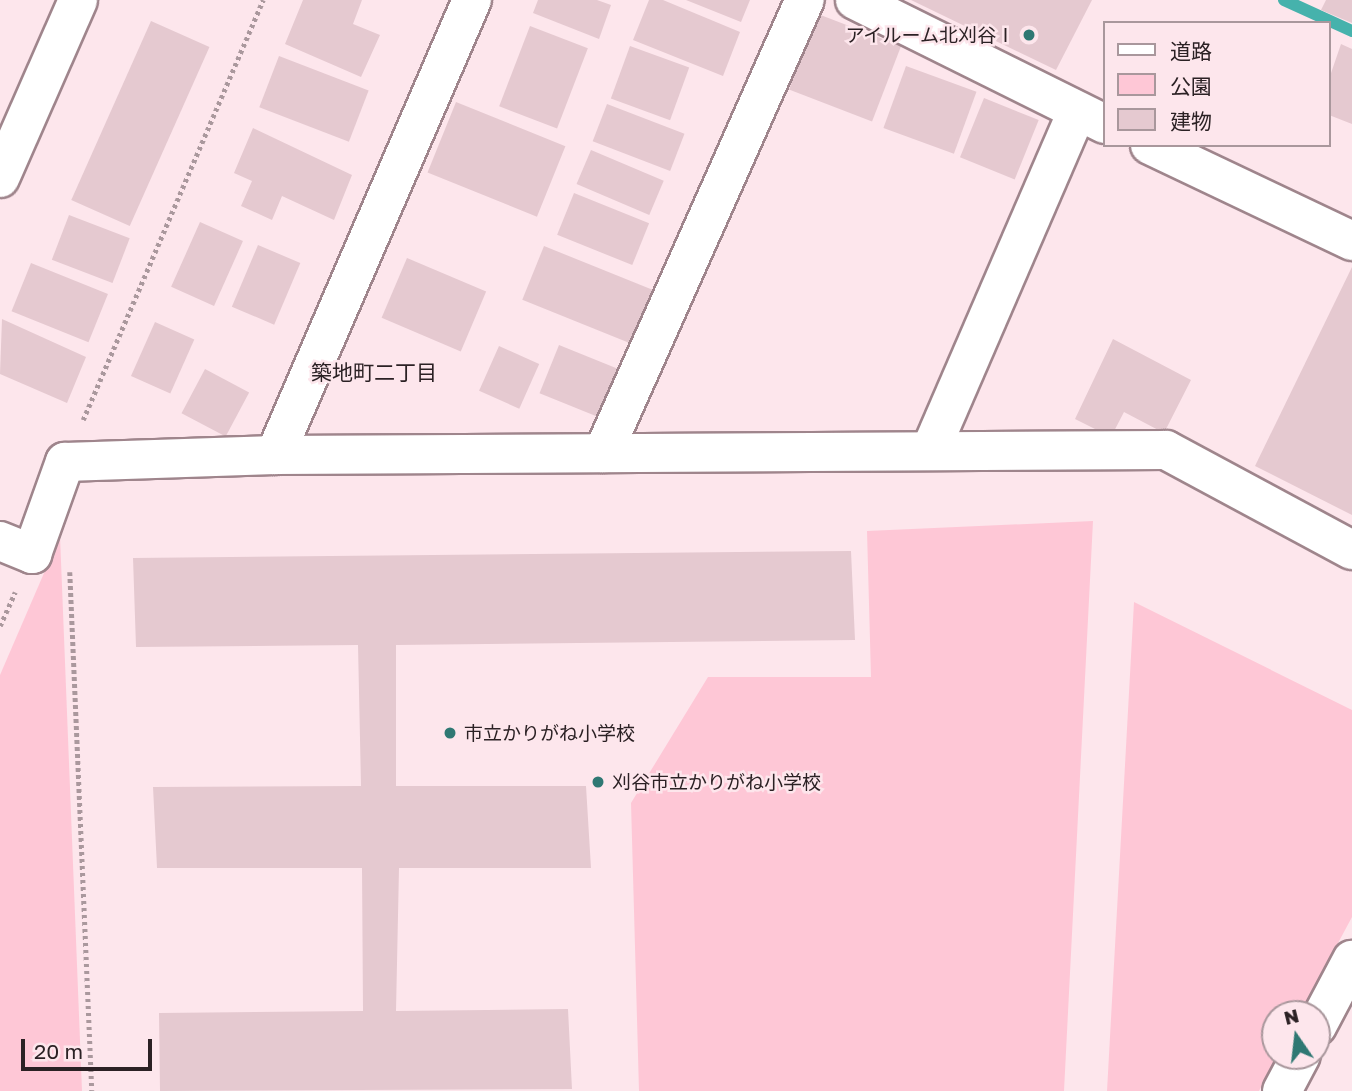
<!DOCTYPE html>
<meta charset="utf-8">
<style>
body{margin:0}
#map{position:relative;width:1352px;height:1091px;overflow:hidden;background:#fde6ec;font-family:"Golos Text","Noto Sans JP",sans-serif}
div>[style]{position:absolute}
.green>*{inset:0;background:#fec7d6}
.stream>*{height:12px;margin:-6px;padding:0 6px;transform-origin:6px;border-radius:6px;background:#46b2ac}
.building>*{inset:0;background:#e5c9d0;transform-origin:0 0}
.path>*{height:4.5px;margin-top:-2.25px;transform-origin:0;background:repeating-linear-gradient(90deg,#aa989d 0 3.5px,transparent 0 7px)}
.roads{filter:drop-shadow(2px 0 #9f858c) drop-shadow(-2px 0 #9f858c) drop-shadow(0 2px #9f858c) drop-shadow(0 -2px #9f858c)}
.minor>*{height:38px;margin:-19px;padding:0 19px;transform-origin:19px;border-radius:19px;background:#fff}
.dots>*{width:19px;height:19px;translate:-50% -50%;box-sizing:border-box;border:4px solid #fde6ec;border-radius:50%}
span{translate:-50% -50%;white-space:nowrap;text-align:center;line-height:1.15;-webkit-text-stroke:5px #fde6ec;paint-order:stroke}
.poi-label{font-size:19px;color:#2b2124}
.right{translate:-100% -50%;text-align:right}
.left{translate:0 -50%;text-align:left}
.neighbourhood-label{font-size:21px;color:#2b2124}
.legend{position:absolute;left:1103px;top:21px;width:228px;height:126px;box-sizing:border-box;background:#fde6ec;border:2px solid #a9979c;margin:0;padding:9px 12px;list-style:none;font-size:21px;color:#2b2124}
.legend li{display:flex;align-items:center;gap:14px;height:35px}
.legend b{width:35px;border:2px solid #a9979c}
.north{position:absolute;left:1261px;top:1000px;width:70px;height:70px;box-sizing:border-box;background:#fde6ec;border:2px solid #a9979c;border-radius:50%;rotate:346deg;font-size:19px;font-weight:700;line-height:28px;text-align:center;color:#2b2124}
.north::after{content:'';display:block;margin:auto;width:24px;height:32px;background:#2f7873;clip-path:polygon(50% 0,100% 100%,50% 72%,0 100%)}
.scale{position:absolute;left:21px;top:1039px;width:131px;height:32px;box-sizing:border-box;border:4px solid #2b2124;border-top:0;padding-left:9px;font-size:21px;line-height:24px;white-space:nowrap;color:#2b2124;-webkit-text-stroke:5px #fde6ec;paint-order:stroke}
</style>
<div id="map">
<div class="green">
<i style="clip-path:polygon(1093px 521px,1064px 1091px,639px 1091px,631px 803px,708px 677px,871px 677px,867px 531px)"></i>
<i style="clip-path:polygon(60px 536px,82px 1091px,0 1091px,0 675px)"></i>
<i style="clip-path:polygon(1134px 602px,1352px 710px,1352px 917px,1300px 1014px,1275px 1014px,1277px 1056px,1259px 1091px,1107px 1091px)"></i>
</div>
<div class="stream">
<i style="left:1284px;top:0;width:75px;rotate:24.5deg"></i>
</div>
<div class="building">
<i style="clip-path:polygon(303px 0,362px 0,353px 24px,380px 35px,361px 77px,285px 44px)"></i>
<i style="clip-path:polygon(538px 0,597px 0,611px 5px,599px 39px,533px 13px)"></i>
<i style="clip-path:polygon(649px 0,663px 0,740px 32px,723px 76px,633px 40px)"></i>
<i style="clip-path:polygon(686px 0,750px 0,741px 22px)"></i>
<i style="clip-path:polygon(911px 0,1092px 0,1056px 70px)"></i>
<i style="clip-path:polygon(1326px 0,1352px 0,1352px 23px,1321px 10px)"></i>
<i style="left:818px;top:14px;width:89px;height:81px;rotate:21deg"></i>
<i style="left:151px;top:21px;width:64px;height:196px;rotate:24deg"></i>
<i style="left:530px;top:26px;width:62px;height:86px;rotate:21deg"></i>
<i style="clip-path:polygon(1341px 44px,1352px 49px,1352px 124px,1329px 115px,1329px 79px)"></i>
<i style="left:630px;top:46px;width:63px;height:56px;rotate:20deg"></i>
<i style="left:279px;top:56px;width:96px;height:55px;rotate:21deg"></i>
<i style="left:906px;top:66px;width:75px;height:66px;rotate:20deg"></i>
<i style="left:984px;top:98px;width:59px;height:64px;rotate:22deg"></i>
<i style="left:456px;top:102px;width:118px;height:76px;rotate:22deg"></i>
<i style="left:607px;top:104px;width:83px;height:40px;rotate:21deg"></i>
<i style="clip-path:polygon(253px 128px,352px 175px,334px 220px,282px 196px,272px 220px,241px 206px,252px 181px,234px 173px)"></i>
<i style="left:591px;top:150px;width:79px;height:37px;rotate:23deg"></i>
<i style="left:574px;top:193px;width:81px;height:45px;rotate:22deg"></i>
<i style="left:69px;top:215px;width:65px;height:48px;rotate:21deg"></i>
<i style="left:200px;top:222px;width:47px;height:71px;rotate:24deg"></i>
<i style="left:258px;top:245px;width:46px;height:67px;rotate:23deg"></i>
<i style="left:544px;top:246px;width:117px;height:58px;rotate:22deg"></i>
<i style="left:407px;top:258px;width:86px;height:65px;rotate:23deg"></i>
<i style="left:31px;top:263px;width:83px;height:52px;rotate:22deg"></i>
<i style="clip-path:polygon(1352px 267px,1352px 515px,1255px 466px)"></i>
<i style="clip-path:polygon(2px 319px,86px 357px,67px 403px,0 374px)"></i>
<i style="left:155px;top:322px;width:43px;height:59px;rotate:24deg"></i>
<i style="clip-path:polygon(1113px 339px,1191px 380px,1164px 433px,1124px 412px,1111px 437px,1075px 419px)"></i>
<i style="left:559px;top:345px;width:74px;height:52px;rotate:22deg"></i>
<i style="left:499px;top:346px;width:44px;height:49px;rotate:24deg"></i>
<i style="left:205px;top:369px;width:50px;height:50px;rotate:28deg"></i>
<i style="clip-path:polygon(851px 551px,855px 640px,396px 645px,396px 786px,586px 786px,591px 868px,399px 868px,396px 1011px,568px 1009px,572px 1089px,160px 1091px,159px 1013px,363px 1011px,362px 868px,157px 868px,153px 787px,361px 786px,358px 645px,136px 647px,133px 558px)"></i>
</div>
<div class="path">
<i style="left:83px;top:420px;width:457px;rotate:-66.8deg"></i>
<i style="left:70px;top:572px;width:519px;rotate:87.57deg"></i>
<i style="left:0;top:626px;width:37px;rotate:-66deg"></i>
</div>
<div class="roads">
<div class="minor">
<i style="left:855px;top:0;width:279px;rotate:26.4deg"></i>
<i style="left:1150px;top:145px;width:224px;rotate:25.4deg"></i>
<i style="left:0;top:178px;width:194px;rotate:-66.3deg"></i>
<i style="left:931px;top:449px;width:368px;rotate:-66.6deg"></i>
<i style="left:603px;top:453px;width:496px;rotate:-66deg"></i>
<i style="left:275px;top:455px;width:496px;rotate:-66.6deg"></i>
<i style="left:0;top:541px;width:35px;rotate:22deg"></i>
<i style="left:32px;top:554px;width:98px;rotate:-70.3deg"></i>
<i style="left:65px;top:462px;width:210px;rotate:-1.9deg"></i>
<i style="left:275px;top:455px;width:891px;rotate:-0.32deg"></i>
<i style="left:1166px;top:450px;width:211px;rotate:28.3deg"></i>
<i style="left:1317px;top:1026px;width:75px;rotate:-62.1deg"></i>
<i style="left:1282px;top:1091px;width:40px;rotate:-62deg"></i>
</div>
</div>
<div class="dots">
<i style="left:1029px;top:35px;background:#2f7873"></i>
<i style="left:450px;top:733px;background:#2f7873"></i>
<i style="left:598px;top:782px;background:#2f7873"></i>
</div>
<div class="poi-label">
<span class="right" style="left:1015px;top:35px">アイルーム北刈谷Ⅰ</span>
<span class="left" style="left:464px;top:733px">市立かりがね小学校</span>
<span class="left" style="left:612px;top:782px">刈谷市立かりがね小学校</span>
</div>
<div class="neighbourhood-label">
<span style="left:374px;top:372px">築地町二丁目</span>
</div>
<ul class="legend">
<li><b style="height:9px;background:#fff"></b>道路</li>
<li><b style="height:19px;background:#fec7d6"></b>公園</li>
<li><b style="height:19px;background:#e5c9d0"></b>建物</li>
</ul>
<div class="north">N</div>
<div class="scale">20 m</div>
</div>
